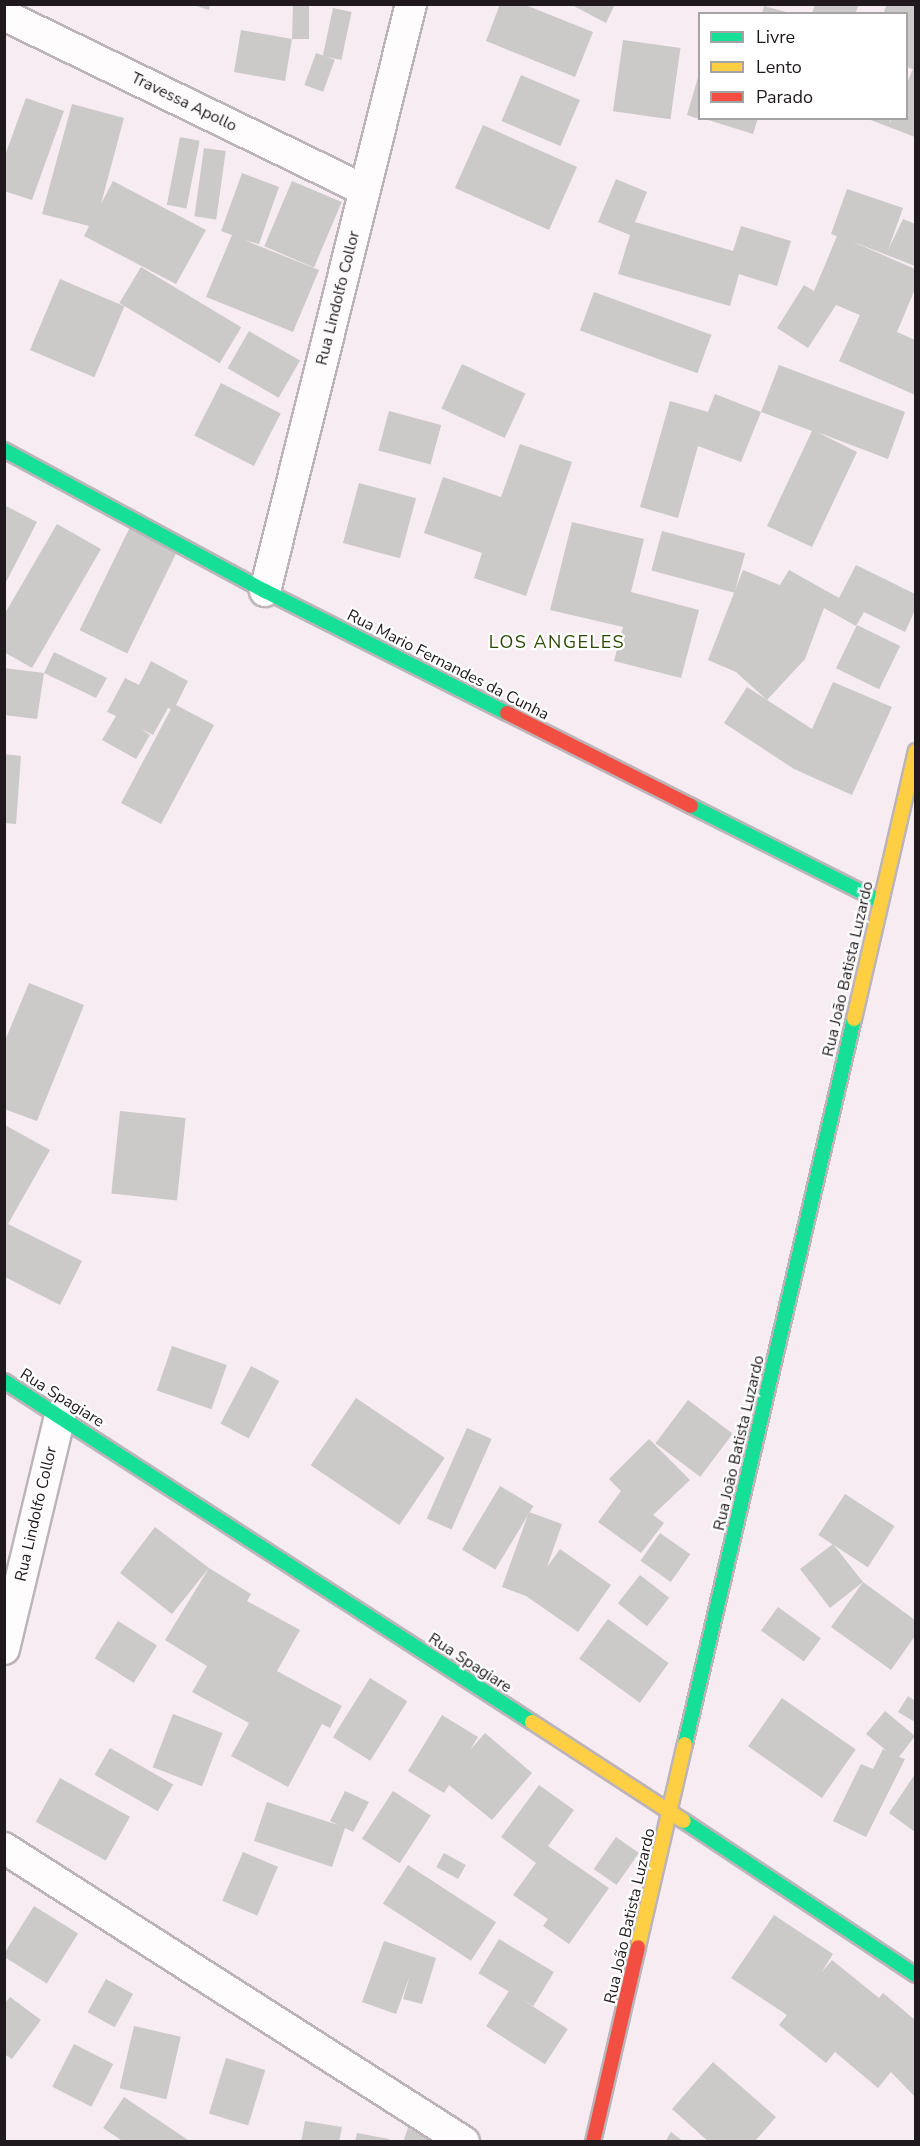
<!DOCTYPE html>
<meta charset="utf-8">
<style>
body{margin:0}
#map{position:relative;width:920px;height:2146px;overflow:hidden;background:#f6ecf2;font-family:"Nunito Sans",sans-serif}
div>[style]{position:absolute}
.building>*{inset:0;background:#ccc9c9;transform-origin:0 0}
.roads{filter:drop-shadow(2px 0 #bcb4b9) drop-shadow(-2px 0 #bcb4b9) drop-shadow(0 2px #bcb4b9) drop-shadow(0 -2px #bcb4b9)}
.street>*{height:30px;margin:-15px;padding:0 15px;transform-origin:15px;border-radius:15px;background:#fefcfd}
.fast>*{height:14px;margin:-7px;padding:0 7px;transform-origin:7px;border-radius:7px;background:#16e098}
.slow>*{height:14px;margin:-7px;padding:0 7px;transform-origin:7px;border-radius:7px;background:#ffcf43}
.jam>*{height:14px;margin:-7px;padding:0 7px;transform-origin:7px;border-radius:7px;background:#f24e42}
span{translate:-50% -50%;white-space:nowrap;text-align:center;line-height:1.15;-webkit-text-stroke:4.5px #fff;paint-order:stroke}
.street-label{font-size:16px;color:#1f191d}
.neighbourhood-label{font-size:18px;color:#2b4a03;letter-spacing:1.5px}
.frame{position:absolute;inset:0;border:6px solid #1f191d;pointer-events:none}
.legend{position:absolute;left:698px;top:12px;width:210px;height:108px;box-sizing:border-box;background:#fff;border:2px solid #a5a3a5;margin:0;padding:8px 10px;list-style:none;font-size:18px;color:#1f191d}
.legend li{display:flex;align-items:center;gap:12px;height:30px}
.legend b{width:30px;border:2px solid #a5a3a5}
</style>
<div id="map">
<div class="building">
<i style="clip-path:polygon(190px 4px,210px 4px,209px 10px)"></i>
<i style="clip-path:polygon(293px 4px,309px 4px,309px 39px,292px 39px,285px 81px,234px 72px,241px 30px,292px 39px)"></i>
<i style="clip-path:polygon(500px 4px,523px 4px,593px 32px,575px 77px,486px 41px)"></i>
<i style="clip-path:polygon(570px 4px,615px 4px,606px 23px)"></i>
<i style="clip-path:polygon(815px 4px,859px 4px,855px 14px,812px 14px)"></i>
<i style="clip-path:polygon(887px 4px,915px 6px,915px 137px,868px 119px,891px 118px,889px 125px,892px 118px,906px 118px,906px 85px,913px 69px,906px 67px,906px 14px,883px 14px)"></i>
<i style="clip-path:polygon(764px 6px,790px 13px,790px 14px,762px 14px)"></i>
<i style="left:333px;top:8px;width:19px;height:49px;rotate:12deg"></i>
<i style="left:623px;top:40px;width:58px;height:72px;rotate:8deg"></i>
<i style="left:316px;top:53px;width:20px;height:34px;rotate:20deg"></i>
<i style="clip-path:polygon(699px 74px,699px 119px,687px 115px)"></i>
<i style="left:521px;top:75px;width:64px;height:50px;rotate:23deg"></i>
<i style="clip-path:polygon(26px 98px,64px 111px,32px 200px,4px 191px,4px 158px)"></i>
<i style="clip-path:polygon(72px 104px,124px 118px,101px 204px,113px 181px,206px 230px,176px 284px,84px 236px,89px 226px,42px 214px)"></i>
<i style="clip-path:polygon(702px 118px,758px 118px,753px 134px)"></i>
<i style="left:483px;top:125px;width:103px;height:69px;rotate:24deg"></i>
<i style="left:180px;top:137px;width:20px;height:69px;rotate:11deg"></i>
<i style="left:204px;top:148px;width:22px;height:69px;rotate:8deg"></i>
<i style="clip-path:polygon(242px 173px,279px 187px,259px 244px,244px 240px,319px 270px,293px 332px,206px 297px,232px 235px,221px 231px)"></i>
<i style="clip-path:polygon(616px 179px,647px 192px,635px 222px,733px 251px,741px 226px,791px 241px,777px 286px,739px 274px,730px 306px,618px 274px,630px 235px,598px 222px)"></i>
<i style="left:292px;top:181px;width:54px;height:71px;rotate:23deg"></i>
<i style="clip-path:polygon(847px 189px,903px 208px,888px 250px,903px 219px,915px 224px,915px 266px,851px 241px,915px 269px,915px 289px,897px 332px,915px 340px,915px 395px,839px 361px,860px 315px,836px 305px,808px 348px,777px 328px,804px 285px,814px 291px,837px 236px,831px 234px)"></i>
<i style="left:141px;top:267px;width:117px;height:42px;rotate:31deg"></i>
<i style="left:60px;top:279px;width:70px;height:77px;rotate:23deg"></i>
<i style="left:594px;top:292px;width:125px;height:41px;rotate:20deg"></i>
<i style="left:249px;top:331px;width:59px;height:43px;rotate:30deg"></i>
<i style="left:462px;top:364px;width:70px;height:49px;rotate:25deg"></i>
<i style="clip-path:polygon(779px 365px,905px 412px,888px 459px,817px 432px,857px 452px,812px 547px,767px 526px,812px 431px,761px 412px)"></i>
<i style="left:221px;top:383px;width:67px;height:59px;rotate:27deg"></i>
<i style="clip-path:polygon(715px 394px,761px 412px,741px 462px,698px 446px,678px 518px,640px 507px,670px 401px,708px 412px)"></i>
<i style="left:389px;top:411px;width:54px;height:41px;rotate:15deg"></i>
<i style="clip-path:polygon(520px 444px,572px 462px,526px 596px,474px 578px,482px 553px,424px 533px,443px 477px,501px 497px)"></i>
<i style="left:359px;top:483px;width:59px;height:62px;rotate:15deg"></i>
<i style="clip-path:polygon(4px 505px,37px 522px,4px 586px)"></i>
<i style="clip-path:polygon(572px 522px,644px 539px,631px 592px,699px 610px,681px 678px,614px 661px,623px 627px,550px 610px)"></i>
<i style="clip-path:polygon(57px 524px,101px 549px,32px 668px,4px 652px,4px 615px)"></i>
<i style="left:130px;top:527px;width:53px;height:115px;rotate:26deg"></i>
<i style="left:662px;top:531px;width:86px;height:41px;rotate:15deg"></i>
<i style="clip-path:polygon(856px 565px,915px 594px,915px 610px,905px 632px,864px 612px,856px 626px,824px 608px,805px 659px,767px 700px,736px 672px,708px 660px,743px 570px,780px 585px,789px 570px,839px 598px)"></i>
<i style="left:857px;top:625px;width:48px;height:48px;rotate:26deg"></i>
<i style="clip-path:polygon(54px 652px,107px 678px,96px 698px,44px 673px,37px 719px,4px 715px,4px 668px,44px 673px)"></i>
<i style="clip-path:polygon(151px 661px,188px 681px,176px 705px,214px 725px,161px 824px,121px 803px,171px 709px,168px 708px,153px 735px,141px 729px,150px 735px,136px 759px,102px 740px,116px 716px,107px 712px,125px 678px,139px 685px)"></i>
<i style="clip-path:polygon(833px 682px,892px 707px,852px 795px,794px 769px,724px 723px,747px 687px,812px 729px)"></i>
<i style="clip-path:polygon(4px 754px,21px 756px,16px 824px,4px 823px)"></i>
<i style="clip-path:polygon(29px 983px,84px 1005px,37px 1121px,4px 1109px,4px 1043px)"></i>
<i style="left:120px;top:1111px;width:66px;height:83px;rotate:6deg"></i>
<i style="clip-path:polygon(5px 1125px,50px 1150px,8px 1224px,82px 1261px,60px 1305px,5px 1277px)"></i>
<i style="left:172px;top:1346px;width:58px;height:47px;rotate:19deg"></i>
<i style="left:251px;top:1366px;width:32px;height:65px;rotate:28deg"></i>
<i style="left:356px;top:1398px;width:107px;height:81px;rotate:34deg"></i>
<i style="left:688px;top:1400px;width:56px;height:54px;rotate:37deg"></i>
<i style="left:467px;top:1428px;width:27px;height:99px;rotate:24deg"></i>
<i style="clip-path:polygon(649px 1439px,690px 1480px,653px 1515px,664px 1523px,641px 1553px,598px 1522px,621px 1491px,609px 1479px)"></i>
<i style="left:500px;top:1486px;width:39px;height:74px;rotate:31deg"></i>
<i style="left:845px;top:1494px;width:59px;height:49px;rotate:33deg"></i>
<i style="clip-path:polygon(529px 1512px,562px 1524px,547px 1567px,560px 1549px,611px 1585px,578px 1632px,526px 1596px,502px 1587px)"></i>
<i style="clip-path:polygon(155px 1527px,209px 1568px,251px 1594px,247px 1601px,300px 1630px,277px 1671px,342px 1706px,330px 1728px,322px 1724px,288px 1787px,231px 1756px,249px 1723px,192px 1692px,207px 1666px,165px 1640px,209px 1568px,172px 1614px,120px 1573px)"></i>
<i style="left:660px;top:1533px;width:37px;height:34px;rotate:35deg"></i>
<i style="clip-path:polygon(833px 1544px,863px 1582px,915px 1620px,915px 1636px,891px 1670px,831px 1627px,863px 1582px,830px 1608px,800px 1569px)"></i>
<i style="left:640px;top:1575px;width:37px;height:36px;rotate:38deg"></i>
<i style="left:778px;top:1607px;width:53px;height:29px;rotate:36deg"></i>
<i style="left:608px;top:1619px;width:75px;height:49px;rotate:36deg"></i>
<i style="left:118px;top:1621px;width:46px;height:44px;rotate:32deg"></i>
<i style="left:370px;top:1678px;width:44px;height:70px;rotate:32deg"></i>
<i style="clip-path:polygon(908px 1696px,915px 1701px,915px 1722px,898px 1712px)"></i>
<i style="left:782px;top:1698px;width:90px;height:59px;rotate:35deg"></i>
<i style="clip-path:polygon(885px 1711px,915px 1736px,899px 1757px,905px 1759px,866px 1837px,833px 1821px,861px 1764px,873px 1769px,883px 1749px,887px 1751px,866px 1734px)"></i>
<i style="left:173px;top:1714px;width:53px;height:57px;rotate:21deg"></i>
<i style="clip-path:polygon(442px 1715px,478px 1737px,470px 1750px,485px 1733px,532px 1773px,492px 1820px,449px 1785px,444px 1793px,408px 1771px)"></i>
<i style="left:110px;top:1748px;width:73px;height:31px;rotate:30deg"></i>
<i style="clip-path:polygon(915px 1774px,915px 1832px,889px 1813px)"></i>
<i style="left:60px;top:1778px;width:80px;height:50px;rotate:29deg"></i>
<i style="clip-path:polygon(539px 1785px,574px 1810px,548px 1846px,609px 1888px,569px 1944px,543px 1926px,548px 1919px,513px 1895px,536px 1863px,501px 1837px)"></i>
<i style="clip-path:polygon(345px 1791px,369px 1802px,353px 1832px,345px 1828px,332px 1867px,254px 1841px,267px 1802px,338px 1825px,330px 1821px)"></i>
<i style="left:393px;top:1791px;width:45px;height:57px;rotate:33deg"></i>
<i style="left:616px;top:1837px;width:28px;height:39px;rotate:35deg"></i>
<i style="left:243px;top:1852px;width:38px;height:53px;rotate:23deg"></i>
<i style="left:444px;top:1853px;width:25px;height:16px;rotate:29deg"></i>
<i style="left:408px;top:1865px;width:105px;height:46px;rotate:33deg"></i>
<i style="left:34px;top:1906px;width:52px;height:59px;rotate:32deg"></i>
<i style="clip-path:polygon(774px 1915px,833px 1954px,821px 1973px,832px 1960px,879px 1998px,883px 1993px,915px 2020px,915px 2097px,891px 2072px,878px 2088px,835px 2052px,826px 2063px,779px 2025px,787px 2015px,731px 1978px)"></i>
<i style="left:499px;top:1939px;width:64px;height:40px;rotate:31deg"></i>
<i style="clip-path:polygon(384px 1941px,436px 1958px,422px 2004px,403px 1999px,410px 1975px,396px 2014px,362px 2002px)"></i>
<i style="left:106px;top:1979px;width:31px;height:38px;rotate:29deg"></i>
<i style="left:509px;top:1991px;width:70px;height:42px;rotate:33deg"></i>
<i style="clip-path:polygon(10px 1997px,41px 2020px,12px 2059px,4px 2054px,4px 2004px)"></i>
<i style="left:134px;top:2026px;width:48px;height:64px;rotate:13deg"></i>
<i style="left:74px;top:2044px;width:44px;height:48px;rotate:27deg"></i>
<i style="left:226px;top:2058px;width:41px;height:58px;rotate:17deg"></i>
<i style="clip-path:polygon(713px 2062px,776px 2117px,754px 2142px,709px 2142px,672px 2109px)"></i>
<i style="clip-path:polygon(124px 2097px,191px 2142px,124px 2142px,103px 2128px)"></i>
<i style="clip-path:polygon(305px 2121px,342px 2127px,339px 2142px,301px 2142px)"></i>
<i style="clip-path:polygon(408px 2128px,442px 2141px,442px 2142px,403px 2142px)"></i>
<i style="clip-path:polygon(671px 2132px,684px 2142px,665px 2142px)"></i>
<i style="clip-path:polygon(357px 2133px,389px 2139px,388px 2142px,355px 2142px)"></i>
</div>
<div class="roads">
<div class="street">
<i style="left:4px;top:15px;width:400px;rotate:25.9deg"></i>
<i style="left:265px;top:591px;width:605px;rotate:-76.03deg"></i>
<i style="left:4px;top:1649px;width:241px;rotate:-76.5deg"></i>
<i style="left:4px;top:1848px;width:546px;rotate:32.58deg"></i>
</div>
<div class="fast">
<i style="left:4px;top:450px;width:297px;rotate:28.4deg"></i>
<i style="left:265px;top:591px;width:271px;rotate:26.8deg"></i>
<i style="left:691px;top:806px;width:212px;rotate:26.7deg"></i>
<i style="left:4px;top:1381px;width:629px;rotate:32.86deg"></i>
<i style="left:685px;top:1744px;width:744px;rotate:-76.88deg"></i>
<i style="left:684px;top:1821px;width:278px;rotate:33.6deg"></i>
</div>
<div class="slow">
<i style="left:854px;top:1019px;width:275px;rotate:-77deg"></i>
<i style="left:532px;top:1722px;width:181px;rotate:33.1deg"></i>
<i style="left:638px;top:1947px;width:208px;rotate:-77deg"></i>
</div>
<div class="jam">
<i style="left:507px;top:713px;width:206px;rotate:26.8deg"></i>
<i style="left:593px;top:2142px;width:200px;rotate:-77deg"></i>
</div>
</div>
<div class="street-label">
<span style="left:184px;top:102px;rotate:26deg">Travessa Apollo</span>
<span style="left:338px;top:298px;rotate:-76deg">Rua Lindolfo Collor</span>
<span style="left:448px;top:665px;rotate:27deg">Rua Mario Fernandes da Cunha</span>
<span style="left:848px;top:969px;rotate:-77deg">Rua João Batista Luzardo</span>
<span style="left:62px;top:1398px;rotate:32deg">Rua Spagiare</span>
<span style="left:739px;top:1443px;rotate:-77deg">Rua João Batista Luzardo</span>
<span style="left:36px;top:1514px;rotate:-77deg">Rua Lindolfo Collor</span>
<span style="left:470px;top:1663px;rotate:33deg">Rua Spagiare</span>
<span style="left:630px;top:1916px;rotate:-77deg">Rua João Batista Luzardo</span>
</div>
<div class="neighbourhood-label">
<span style="left:557px;top:642px">LOS ANGELES</span>
</div>
<div class="frame"></div>
<ul class="legend">
<li><b style="height:8px;background:#16e098"></b>Livre</li>
<li><b style="height:8px;background:#ffcf43"></b>Lento</li>
<li><b style="height:8px;background:#f24e42"></b>Parado</li>
</ul>
</div>
